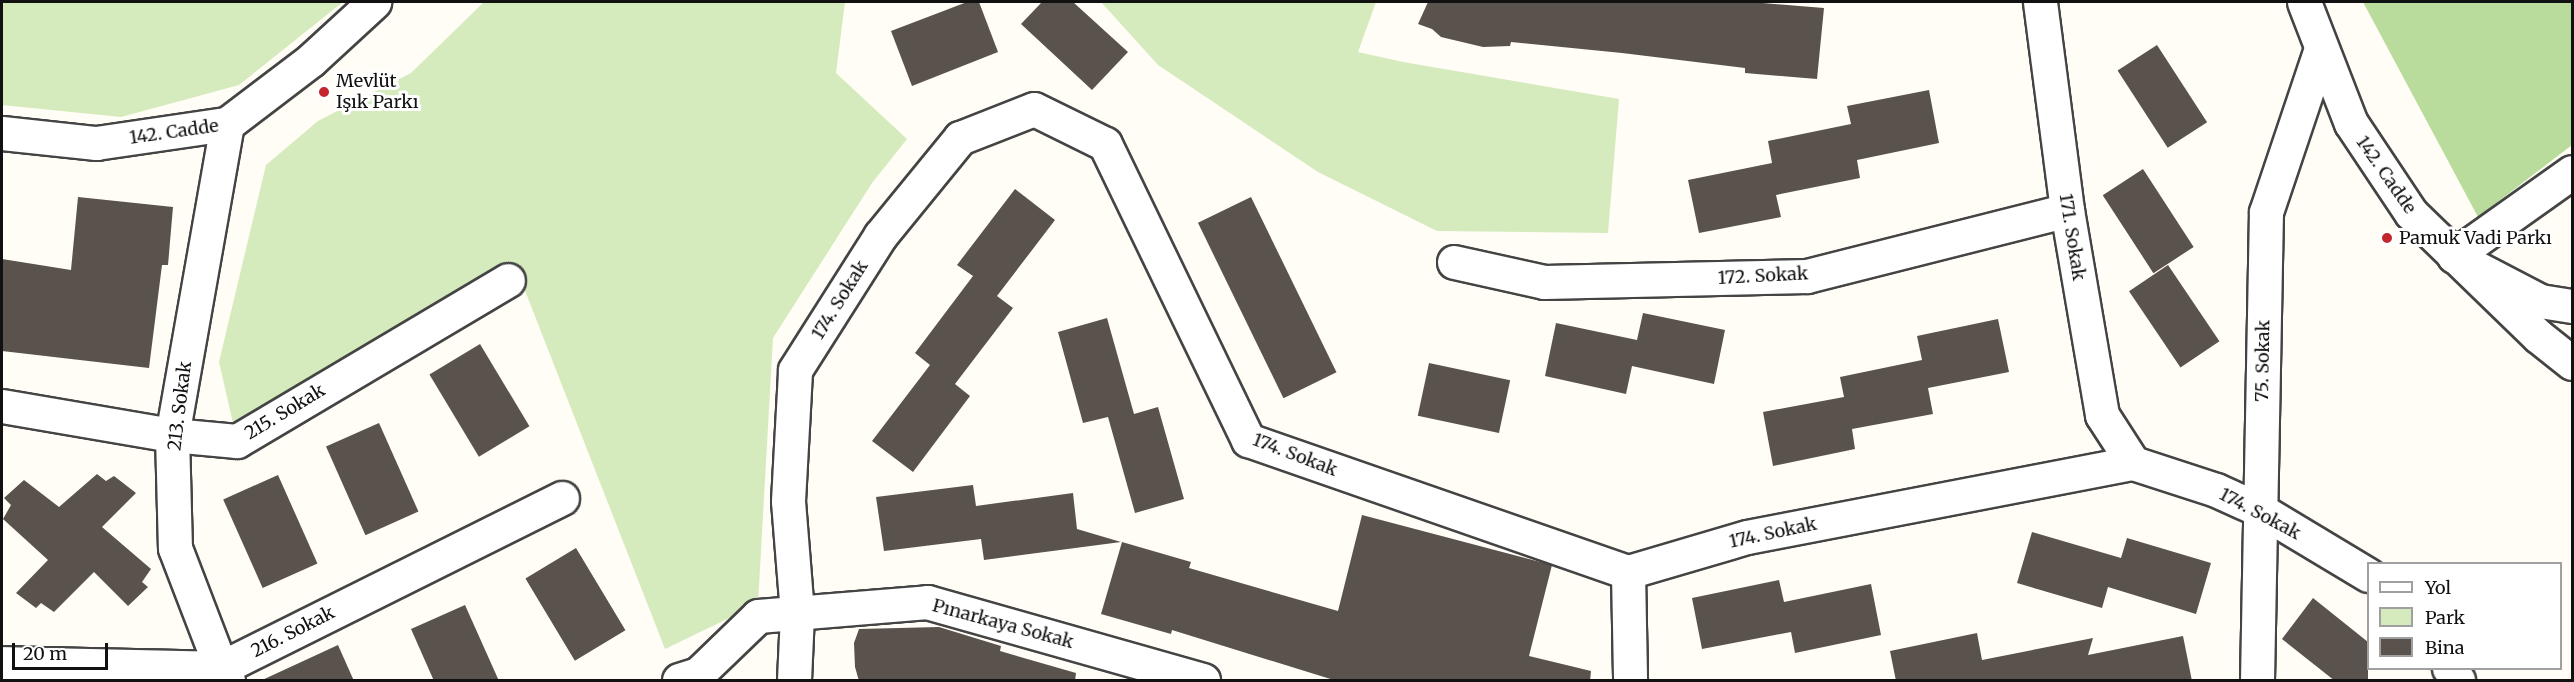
<!DOCTYPE html>
<meta charset="utf-8">
<style>
body{margin:0}
#map{position:relative;width:2574px;height:682px;overflow:hidden;background:#fffdf5;font-family:Merriweather,serif}
div>[style]{position:absolute}
.green>*{inset:0;background:#d5ebbd}
.forest>*{inset:0;background:#b9dc9c}
.building>*{inset:0;background:#5a524d;transform-origin:0 0}
.roads{filter:drop-shadow(2px 0 #444) drop-shadow(-2px 0 #444) drop-shadow(0 2px #444) drop-shadow(0 -2px #444)}
.minor>*{height:33px;margin:-16.5px;padding:0 16.5px;transform-origin:16.5px;border-radius:16.5px;background:#fff}
.dots>*{width:16px;height:16px;translate:-50% -50%;box-sizing:border-box;border:3px solid #fff;border-radius:50%}
span{translate:-50% -50%;white-space:nowrap;text-align:center;line-height:1.15;-webkit-text-stroke:6px #fff;paint-order:stroke}
.poi-label{font-size:18px;color:#111}
.left{translate:0 -50%;text-align:left}
.street-label{font-size:18px;color:#111}
.frame{position:absolute;inset:0;border:3px solid #111;pointer-events:none}
.legend{position:absolute;left:2367px;top:562px;width:195px;height:108px;box-sizing:border-box;background:#fff;border:2px solid #a0a0a0;margin:0;padding:8px 10px;list-style:none;font-size:18px;color:#111}
.legend li{display:flex;align-items:center;gap:12px;height:30px}
.legend b{width:30px;border:2px solid #a0a0a0}
.scale{position:absolute;left:12px;top:643px;width:96px;height:27px;box-sizing:border-box;border:3px solid #111;border-top:0;padding-left:8px;font-size:18px;line-height:21px;white-space:nowrap;color:#111;-webkit-text-stroke:4px #fff;paint-order:stroke}
</style>
<div id="map">
<div class="green">
<i style="clip-path:polygon(2px 2px,343px 2px,239px 85px,121px 117px,2px 105px)"></i>
<i style="clip-path:polygon(484px 2px,845px 2px,836px 73px,907px 139px,872px 183px,773px 338px,758px 604px,665px 649px,515px 265px,233px 423px,219px 362px,266px 165px,318px 121px,411px 73px)"></i>
<i style="clip-path:polygon(1101px 2px,1376px 2px,1358px 52px,1403px 62px,1619px 99px,1608px 233px,1437px 231px,1318px 172px,1158px 65px)"></i>
</div>
<div class="forest">
<i style="clip-path:polygon(2363px 2px,2572px 2px,2572px 145px,2478px 217px)"></i>
</div>
<div class="building">
<i style="clip-path:polygon(967px 2px,979px 2px,998px 52px,912px 86px,891px 31px)"></i>
<i style="clip-path:polygon(1042px 2px,1073px 2px,1128px 52px,1092px 90px,1021px 24px)"></i>
<i style="clip-path:polygon(1428px 2px,1751px 2px,1824px 8px,1817px 79px,1745px 73px,1745px 68px,1622px 53px,1511px 42px,1510px 46px,1483px 47px,1441px 37px,1432px 29px,1418px 24px)"></i>
<i style="left:2157px;top:45px;width:92px;height:47px;rotate:57deg"></i>
<i style="clip-path:polygon(1929px 90px,1939px 143px,1857px 160px,1860px 178px,1776px 195px,1781px 217px,1699px 233px,1688px 180px,1772px 163px,1768px 141px,1851px 124px,1847px 106px)"></i>
<i style="left:2143px;top:169px;width:93px;height:48px;rotate:57deg"></i>
<i style="clip-path:polygon(1015px 189px,1055px 220px,997px 296px,1013px 308px,955px 384px,970px 396px,913px 472px,872px 441px,930px 365px,915px 353px,973px 276px,957px 265px)"></i>
<i style="clip-path:polygon(78px 197px,173px 207px,168px 265px,162px 265px,149px 368px,2px 351px,2px 259px,71px 270px)"></i>
<i style="left:1251px;top:197px;width:195px;height:59px;rotate:64deg"></i>
<i style="left:2168px;top:265px;width:92px;height:47px;rotate:56deg"></i>
<i style="clip-path:polygon(1643px 313px,1725px 330px,1714px 384px,1632px 366px,1626px 394px,1545px 376px,1556px 323px,1637px 340px)"></i>
<i style="clip-path:polygon(1107px 318px,1134px 414px,1158px 407px,1184px 499px,1135px 513px,1108px 417px,1083px 423px,1058px 332px)"></i>
<i style="clip-path:polygon(1998px 319px,2009px 372px,1928px 388px,1933px 414px,1852px 429px,1855px 449px,1773px 466px,1763px 412px,1844px 397px,1840px 377px,1922px 360px,1917px 336px)"></i>
<i style="left:480px;top:344px;width:96px;height:59px;rotate:59deg"></i>
<i style="left:1429px;top:363px;width:83px;height:54px;rotate:12deg"></i>
<i style="left:379px;top:423px;width:97px;height:58px;rotate:66deg"></i>
<i style="clip-path:polygon(97px 474px,106px 481px,114px 476px,136px 493px,102px 527px,151px 569px,142px 582px,148px 587px,128px 606px,94px 572px,54px 612px,41px 603px,36px 608px,16px 593px,48px 560px,3px 519px,11px 505px,4px 498px,24px 480px,59px 507px)"></i>
<i style="left:278px;top:475px;width:97px;height:60px;rotate:66deg"></i>
<i style="clip-path:polygon(973px 485px,976px 506px,1073px 493px,1077px 529px,1121px 542px,984px 560px,981px 539px,884px 551px,876px 497px)"></i>
<i style="clip-path:polygon(1362px 515px,1552px 565px,1529px 656px,1591px 671px,1590px 681px,1337px 681px,1172px 630px,1171px 634px,1101px 614px,1122px 542px,1191px 562px,1189px 568px,1338px 611px)"></i>
<i style="clip-path:polygon(2032px 532px,2121px 558px,2127px 538px,2211px 563px,2196px 614px,2108px 587px,2102px 608px,2017px 583px)"></i>
<i style="left:576px;top:548px;width:96px;height:59px;rotate:59deg"></i>
<i style="clip-path:polygon(1779px 580px,1784px 602px,1871px 584px,1881px 635px,1795px 653px,1791px 632px,1702px 649px,1692px 598px)"></i>
<i style="clip-path:polygon(2313px 598px,2368px 642px,2368px 681px,2335px 681px,2282px 639px)"></i>
<i style="clip-path:polygon(465px 605px,499px 681px,434px 681px,411px 629px)"></i>
<i style="clip-path:polygon(939px 627px,1001px 646px,1000px 651px,1076px 673px,1075px 681px,859px 681px,855px 667px,854px 643px,859px 629px)"></i>
<i style="clip-path:polygon(1977px 633px,1982px 660px,2093px 638px,2088px 655px,2183px 636px,2192px 681px,1896px 681px,1890px 651px)"></i>
<i style="clip-path:polygon(338px 645px,354px 681px,260px 681px)"></i>
</div>
<div class="roads">
<div class="minor">
<i style="left:2040px;top:2px;width:210px;rotate:82.6deg"></i>
<i style="left:2067px;top:210px;width:208px;rotate:80.3deg"></i>
<i style="left:2102px;top:415px;width:57px;rotate:57.1deg"></i>
<i style="left:2304px;top:2px;width:130px;rotate:68.8deg"></i>
<i style="left:2351px;top:123px;width:108px;rotate:56.3deg"></i>
<i style="left:2411px;top:213px;width:177px;rotate:44.1deg"></i>
<i style="left:2538px;top:336px;width:43px;rotate:38.5deg"></i>
<i style="left:227px;top:124px;width:316px;rotate:100deg"></i>
<i style="left:172px;top:435px;width:113px;rotate:88.5deg"></i>
<i style="left:175px;top:548px;width:129px;rotate:69deg"></i>
<i style="left:221px;top:668px;width:14px;rotate:60deg"></i>
<i style="left:2px;top:133px;width:95px;rotate:6.1deg"></i>
<i style="left:96px;top:143px;width:132px;rotate:-8.3deg"></i>
<i style="left:227px;top:124px;width:106px;rotate:-37.3deg"></i>
<i style="left:311px;top:60px;width:86px;rotate:-42.6deg"></i>
<i style="left:2572px;top:172px;width:145px;rotate:144.6deg"></i>
<i style="left:2454px;top:256px;width:97px;rotate:27.6deg"></i>
<i style="left:2540px;top:301px;width:32px;rotate:9deg"></i>
<i style="left:1454px;top:262px;width:92px;rotate:12.5deg"></i>
<i style="left:1544px;top:282px;width:263px;rotate:-1.3deg"></i>
<i style="left:1807px;top:276px;width:268px;rotate:-14.2deg"></i>
<i style="left:2px;top:406px;width:172px;rotate:9.7deg"></i>
<i style="left:172px;top:435px;width:65px;rotate:5.3deg"></i>
<i style="left:237px;top:441px;width:315px;rotate:-30.7deg"></i>
<i style="left:1628px;top:572px;width:108px;rotate:88.9deg"></i>
<i style="left:2px;top:663px;width:219px;rotate:1.3deg"></i>
<i style="left:221px;top:668px;width:381px;rotate:-26.5deg"></i>
<i style="left:2449px;top:668px;width:15px;rotate:53deg"></i>
<i style="left:679px;top:680px;width:20px;rotate:-18deg"></i>
<i style="left:698px;top:674px;width:83px;rotate:-44deg"></i>
<i style="left:758px;top:616px;width:170px;rotate:-4.7deg"></i>
<i style="left:927px;top:602px;width:287px;rotate:15.8deg"></i>
<i style="left:794px;top:680px;width:67px;rotate:-87.4deg"></i>
<i style="left:797px;top:613px;width:112px;rotate:-94.6deg"></i>
<i style="left:788px;top:501px;width:131px;rotate:-86.9deg"></i>
<i style="left:795px;top:370px;width:159px;rotate:-57.6deg"></i>
<i style="left:880px;top:236px;width:127px;rotate:-50.8deg"></i>
<i style="left:960px;top:138px;width:79px;rotate:-21.4deg"></i>
<i style="left:1034px;top:109px;width:79px;rotate:26.2deg"></i>
<i style="left:1105px;top:144px;width:329px;rotate:64.2deg"></i>
<i style="left:1248px;top:440px;width:402px;rotate:19.2deg"></i>
<i style="left:1628px;top:572px;width:124px;rotate:-16.4deg"></i>
<i style="left:1747px;top:537px;width:393px;rotate:-10.9deg"></i>
<i style="left:2133px;top:463px;width:87px;rotate:18deg"></i>
<i style="left:2216px;top:490px;width:48px;rotate:24.4deg"></i>
<i style="left:2260px;top:510px;width:126px;rotate:31deg"></i>
<i style="left:2257px;top:680px;width:468px;rotate:-88.9deg"></i>
<i style="left:2266px;top:212px;width:172px;rotate:-71.4deg"></i>
</div>
</div>
<div class="dots">
<i style="left:324px;top:92px;background:#c4262e"></i>
<i style="left:2387px;top:238px;background:#c4262e"></i>
</div>
<div class="poi-label">
<span class="left" style="left:336px;top:92px">Mevlüt<br>Işık Parkı</span>
<span class="left" style="left:2399px;top:238px">Pamuk Vadi Parkı</span>
</div>
<div class="street-label">
<span style="left:174px;top:132px;rotate:-8deg">142. Cadde</span>
<span style="left:2386px;top:175px;rotate:55deg">142. Cadde</span>
<span style="left:2072px;top:237px;rotate:81deg">171. Sokak</span>
<span style="left:1763px;top:276px;rotate:-3deg">172. Sokak</span>
<span style="left:840px;top:300px;rotate:-58deg">174. Sokak</span>
<span style="left:2263px;top:361px;rotate:-89deg">75. Sokak</span>
<span style="left:180px;top:406px;rotate:-83deg">213. Sokak</span>
<span style="left:285px;top:412px;rotate:-31deg">215. Sokak</span>
<span style="left:1295px;top:455px;rotate:21deg">174. Sokak</span>
<span style="left:2260px;top:514px;rotate:28deg">174. Sokak</span>
<span style="left:1773px;top:533px;rotate:-12deg">174. Sokak</span>
<span style="left:1003px;top:624px;rotate:15deg">Pınarkaya Sokak</span>
<span style="left:293px;top:632px;rotate:-27deg">216. Sokak</span>
</div>
<div class="frame"></div>
<ul class="legend">
<li><b style="height:8px;background:#fff"></b>Yol</li>
<li><b style="height:16px;background:#d5ebbd"></b>Park</li>
<li><b style="height:16px;background:#5a524d"></b>Bina</li>
</ul>
<div class="scale">20 m</div>
</div>
